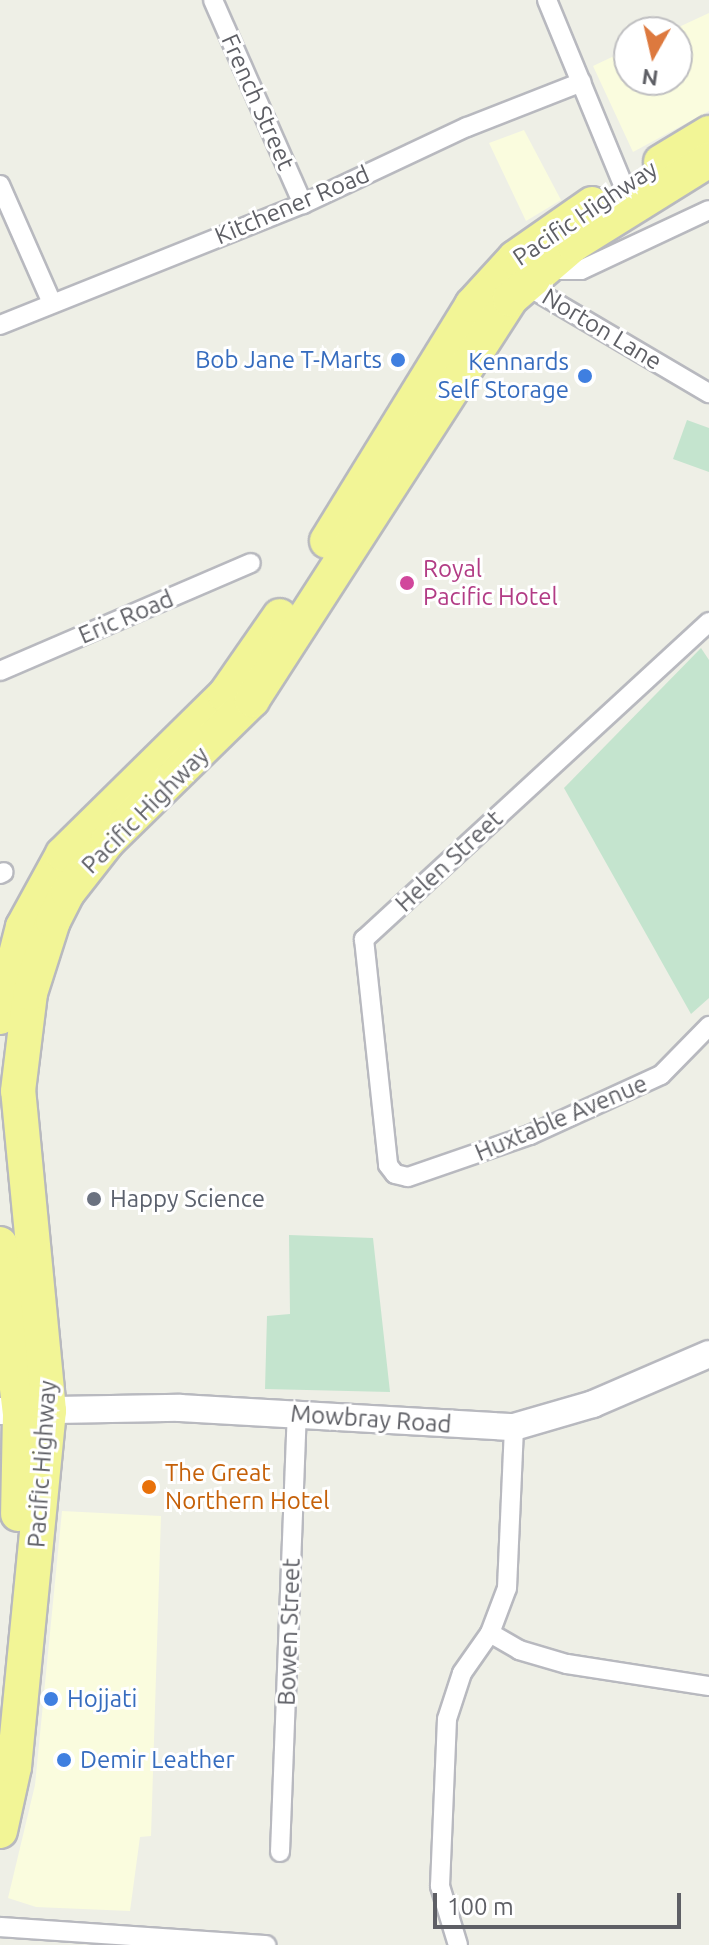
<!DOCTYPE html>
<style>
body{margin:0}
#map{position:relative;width:709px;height:1945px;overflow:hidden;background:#eeefe6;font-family:Ubuntu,sans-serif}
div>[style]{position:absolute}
.commercial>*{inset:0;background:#fafcde}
.green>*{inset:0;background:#c4e4ce}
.roads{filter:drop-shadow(2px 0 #b8b9bf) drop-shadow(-2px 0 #b8b9bf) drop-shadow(0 2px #b8b9bf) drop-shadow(0 -2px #b8b9bf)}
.street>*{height:18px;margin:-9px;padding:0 9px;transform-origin:9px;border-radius:9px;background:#fff}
.secondary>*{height:26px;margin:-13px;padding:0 13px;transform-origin:13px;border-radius:13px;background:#fff}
.highway>*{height:34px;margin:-17px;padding:0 17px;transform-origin:17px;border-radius:17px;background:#f2f596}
.dots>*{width:22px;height:22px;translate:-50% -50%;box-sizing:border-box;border:4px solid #fff;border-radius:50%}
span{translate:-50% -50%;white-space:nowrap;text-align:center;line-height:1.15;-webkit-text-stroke:6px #fff;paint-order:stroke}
.street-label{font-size:24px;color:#5e5f65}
.shop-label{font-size:24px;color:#366cbe}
.right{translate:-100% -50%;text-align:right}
.left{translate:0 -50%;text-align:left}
.hotel-label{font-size:24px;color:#b23c85}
.worship-label{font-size:24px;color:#5b616d}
.food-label{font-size:24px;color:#c56008}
.north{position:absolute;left:613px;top:16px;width:80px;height:80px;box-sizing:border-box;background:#fff;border:2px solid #bfbfc1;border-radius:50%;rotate:188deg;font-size:22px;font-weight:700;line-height:32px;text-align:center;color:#5e5f65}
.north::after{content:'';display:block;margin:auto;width:28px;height:36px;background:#dd793e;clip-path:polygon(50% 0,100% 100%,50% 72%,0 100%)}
.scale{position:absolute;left:433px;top:1893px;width:248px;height:36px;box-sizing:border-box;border:4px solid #5e5f65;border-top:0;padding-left:10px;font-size:24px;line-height:28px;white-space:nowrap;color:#5e5f65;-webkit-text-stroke:6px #fff;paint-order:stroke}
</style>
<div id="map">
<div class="commercial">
<i style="clip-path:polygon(709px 13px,709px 111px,633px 152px,593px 66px,629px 49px,629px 80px,677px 80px,677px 32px,668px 32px)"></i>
<i style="clip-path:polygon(524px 130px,561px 200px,526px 221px,489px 143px)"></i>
<i style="clip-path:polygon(62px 1511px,161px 1516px,151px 1836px,140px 1837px,130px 1911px,36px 1907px,8px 1898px,35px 1785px)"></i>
</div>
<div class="green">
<i style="clip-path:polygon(687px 420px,709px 428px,709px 472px,673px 459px)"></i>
<i style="clip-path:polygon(701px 648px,709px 660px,709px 998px,691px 1014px,564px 788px)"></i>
<i style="clip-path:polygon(289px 1235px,373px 1238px,390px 1392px,265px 1389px,267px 1316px,290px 1314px)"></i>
</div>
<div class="roads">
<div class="street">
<i style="left:213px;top:0;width:223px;rotate:66.2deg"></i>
<i style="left:547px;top:0;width:199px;rotate:67.6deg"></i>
<i style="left:0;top:185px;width:129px;rotate:66.2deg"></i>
<i style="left:547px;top:263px;width:15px;rotate:28deg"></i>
<i style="left:560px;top:270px;width:21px"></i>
<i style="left:581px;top:270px;width:141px;rotate:-25.1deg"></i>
<i style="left:522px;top:283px;width:217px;rotate:30.5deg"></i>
<i style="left:0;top:325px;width:326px;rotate:-21.8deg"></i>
<i style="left:303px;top:204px;width:181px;rotate:-25.2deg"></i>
<i style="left:467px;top:127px;width:123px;rotate:-21.4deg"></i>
<i style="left:709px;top:622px;width:469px;rotate:137.4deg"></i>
<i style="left:364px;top:939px;width:227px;rotate:83.9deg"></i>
<i style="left:388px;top:1165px;width:11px;rotate:52deg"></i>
<i style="left:395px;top:1174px;width:13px;rotate:13deg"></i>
<i style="left:408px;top:1177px;width:129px;rotate:-19deg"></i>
<i style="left:530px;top:1135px;width:144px;rotate:-24.6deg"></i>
<i style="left:661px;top:1075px;width:69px;rotate:-45.6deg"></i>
<i style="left:0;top:671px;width:273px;rotate:-23.3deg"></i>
<i style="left:0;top:874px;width:4px;rotate:-27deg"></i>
<i style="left:490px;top:1633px;width:34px;rotate:30deg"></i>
<i style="left:519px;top:1650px;width:50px;rotate:16.3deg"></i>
<i style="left:567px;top:1664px;width:144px;rotate:8.8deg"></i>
<i style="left:280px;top:1852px;width:440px;rotate:-87.8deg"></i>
<i style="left:0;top:1927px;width:267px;rotate:3.9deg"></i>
<i style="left:458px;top:1945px;width:62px;rotate:-107deg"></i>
<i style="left:440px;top:1886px;width:167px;rotate:-87.6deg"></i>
<i style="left:447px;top:1719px;width:48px;rotate:-71.9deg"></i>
<i style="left:462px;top:1673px;width:49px;rotate:-55deg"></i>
<i style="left:490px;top:1633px;width:48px;rotate:-69.3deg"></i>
<i style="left:507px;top:1588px;width:161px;rotate:-87.5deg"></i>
</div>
<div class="secondary">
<i style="left:0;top:1411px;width:180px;rotate:-1deg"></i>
<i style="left:180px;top:1408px;width:335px;rotate:3.3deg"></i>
<i style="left:514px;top:1427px;width:82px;rotate:-16.2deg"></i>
<i style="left:593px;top:1404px;width:126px;rotate:-23.3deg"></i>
</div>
<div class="highway">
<i style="left:661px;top:162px;width:56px;rotate:-31.1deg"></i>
<i style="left:327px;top:541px;width:277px;rotate:-58.4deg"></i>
<i style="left:472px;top:305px;width:64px;rotate:-47.5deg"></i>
<i style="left:515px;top:258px;width:94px;rotate:-35deg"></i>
<i style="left:0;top:1017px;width:93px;rotate:-75.7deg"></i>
<i style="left:23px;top:927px;width:83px;rotate:-61.3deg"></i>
<i style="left:63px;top:854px;width:227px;rotate:-44.5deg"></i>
<i style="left:225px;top:695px;width:96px;rotate:-55.2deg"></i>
<i style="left:0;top:1244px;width:171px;rotate:83.3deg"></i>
<i style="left:20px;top:1414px;width:100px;rotate:91.1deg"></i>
<i style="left:0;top:1831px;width:66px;rotate:-77.7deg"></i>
<i style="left:14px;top:1767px;width:358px;rotate:-84.4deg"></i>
<i style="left:49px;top:1411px;width:321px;rotate:-95.5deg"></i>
<i style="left:18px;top:1091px;width:99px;rotate:-83deg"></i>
<i style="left:30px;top:993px;width:76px;rotate:-72.3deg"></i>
<i style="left:53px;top:921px;width:33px;rotate:-63deg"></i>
<i style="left:68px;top:892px;width:65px;rotate:-51.9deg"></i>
<i style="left:108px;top:841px;width:202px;rotate:-44.4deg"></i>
<i style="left:252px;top:700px;width:477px;rotate:-57.2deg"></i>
<i style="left:510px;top:299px;width:84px;rotate:-40.7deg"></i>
<i style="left:574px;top:244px;width:159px;rotate:-31.9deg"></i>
</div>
</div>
<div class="dots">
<i style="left:398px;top:360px;background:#3f7fe0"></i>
<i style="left:585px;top:376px;background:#3f7fe0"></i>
<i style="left:407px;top:583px;background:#d1479c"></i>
<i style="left:94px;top:1199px;background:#6b7280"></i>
<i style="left:149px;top:1487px;background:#e8710a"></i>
<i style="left:51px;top:1699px;background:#3f7fe0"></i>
<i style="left:64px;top:1760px;background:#3f7fe0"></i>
</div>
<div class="street-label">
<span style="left:258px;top:102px;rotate:66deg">French Street</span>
<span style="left:292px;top:205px;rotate:-23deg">Kitchener Road</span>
<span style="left:585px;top:213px;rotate:-34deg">Pacific Highway</span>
<span style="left:602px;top:329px;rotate:31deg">Norton Lane</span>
<span style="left:126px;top:617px;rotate:-23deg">Eric Road</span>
<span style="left:145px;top:810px;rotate:-45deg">Pacific Highway</span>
<span style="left:449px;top:861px;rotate:-43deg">Helen Street</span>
<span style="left:561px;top:1118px;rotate:-23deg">Huxtable Avenue</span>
<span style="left:371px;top:1419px;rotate:4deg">Mowbray Road</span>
<span style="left:42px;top:1464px;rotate:-86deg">Pacific Highway</span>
<span style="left:289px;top:1632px;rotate:-88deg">Bowen Street</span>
</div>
<div class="shop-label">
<span class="right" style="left:382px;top:360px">Bob Jane T-Marts</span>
<span class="right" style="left:569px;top:376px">Kennards<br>Self Storage</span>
<span class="left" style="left:67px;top:1699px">Hojjati</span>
<span class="left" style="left:80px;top:1760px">Demir Leather</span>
</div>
<div class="hotel-label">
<span class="left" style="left:423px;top:583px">Royal<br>Pacific Hotel</span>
</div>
<div class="worship-label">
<span class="left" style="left:110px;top:1199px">Happy Science</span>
</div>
<div class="food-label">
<span class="left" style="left:165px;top:1487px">The Great<br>Northern Hotel</span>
</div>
<div class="north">N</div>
<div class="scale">100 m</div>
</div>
